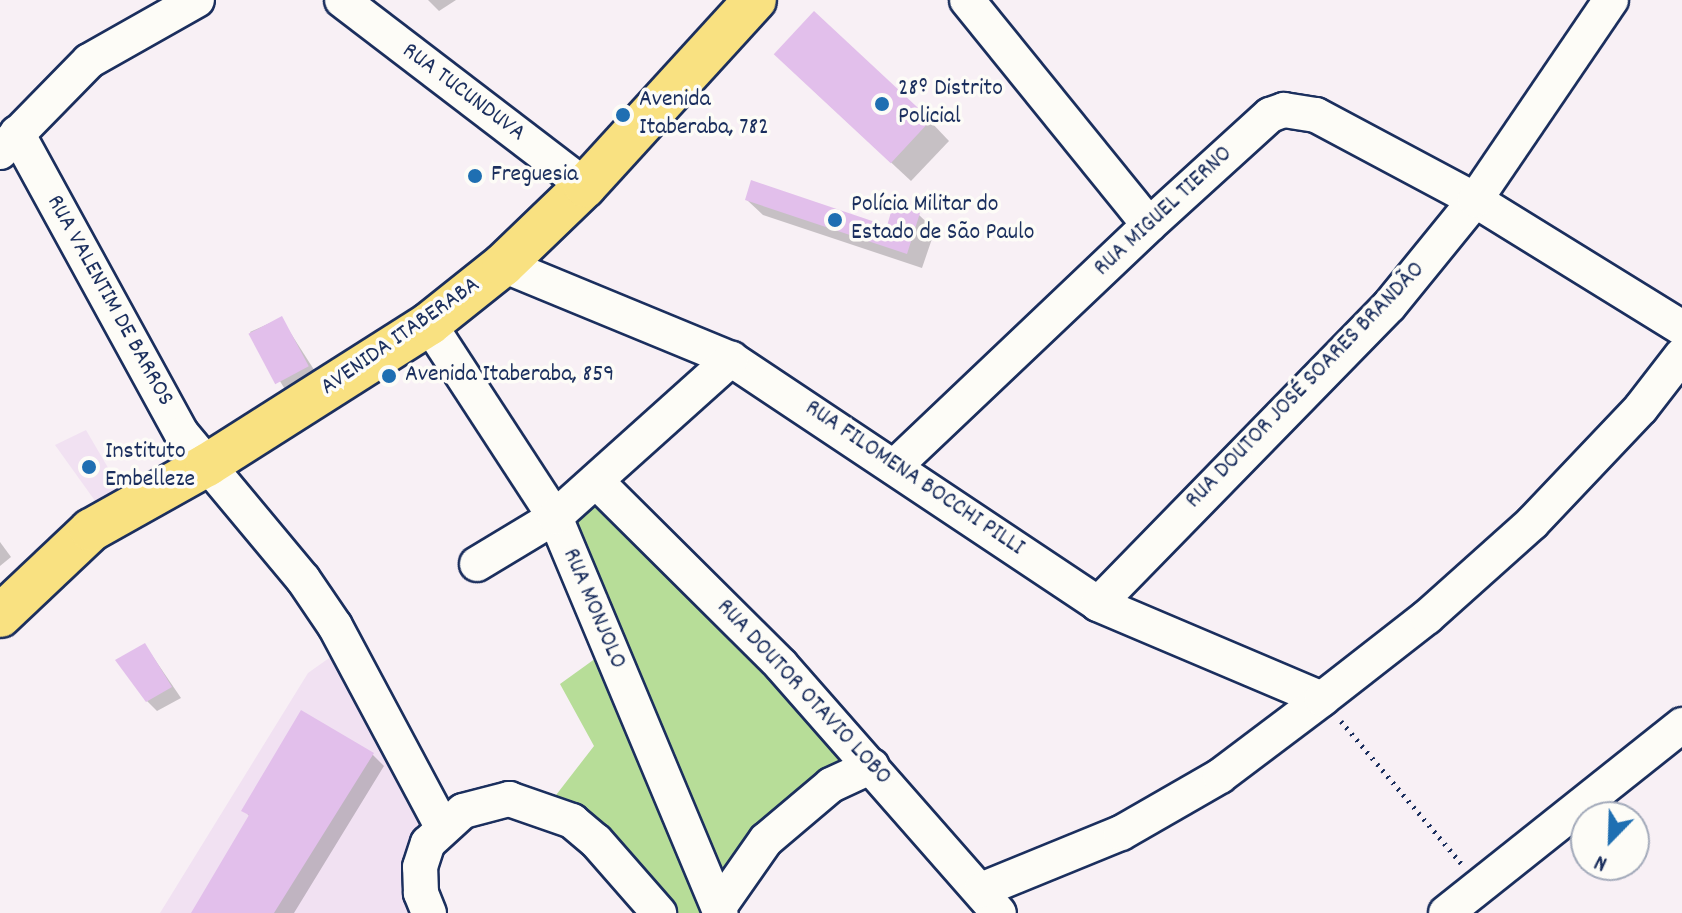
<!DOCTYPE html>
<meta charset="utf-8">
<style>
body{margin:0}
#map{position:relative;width:1682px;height:913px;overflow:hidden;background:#f8f0f5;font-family:Dekko,sans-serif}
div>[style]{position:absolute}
.built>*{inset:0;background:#f1e1f2}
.green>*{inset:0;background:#b7dd98}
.shadow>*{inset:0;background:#0003}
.building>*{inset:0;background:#e2bfeb;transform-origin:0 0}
.path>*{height:5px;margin-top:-2.5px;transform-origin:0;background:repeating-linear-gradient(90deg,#1b2f5e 0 2px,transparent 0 8px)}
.roads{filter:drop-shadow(2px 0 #1b2f5e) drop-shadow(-2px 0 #1b2f5e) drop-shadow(0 2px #1b2f5e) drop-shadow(0 -2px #1b2f5e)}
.minor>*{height:34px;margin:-17px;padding:0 17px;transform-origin:17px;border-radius:17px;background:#fdfcf7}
.major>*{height:42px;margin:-21px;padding:0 21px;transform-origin:21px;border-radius:21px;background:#f9e181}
.dots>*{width:22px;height:22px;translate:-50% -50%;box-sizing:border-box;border:4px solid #fdfcf7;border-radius:50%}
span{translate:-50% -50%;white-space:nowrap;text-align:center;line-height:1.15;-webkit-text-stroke:7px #fdfcf7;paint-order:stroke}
.poi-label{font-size:24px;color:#1b2f5e}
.left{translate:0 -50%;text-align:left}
.street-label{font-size:24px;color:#1b2f5e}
.north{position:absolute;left:1570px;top:801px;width:80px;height:80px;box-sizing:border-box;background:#fdfcf7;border:2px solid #a3aaba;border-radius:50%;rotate:203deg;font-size:22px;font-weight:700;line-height:32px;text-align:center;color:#1b2f5e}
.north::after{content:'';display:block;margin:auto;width:28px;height:36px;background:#1f6fb2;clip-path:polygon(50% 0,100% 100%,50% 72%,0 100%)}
</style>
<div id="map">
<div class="built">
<i style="clip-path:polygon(86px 430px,121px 490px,98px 505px,55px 445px)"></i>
<i style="clip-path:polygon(339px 651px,424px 816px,404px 864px,404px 890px,411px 913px,160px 913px,308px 673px)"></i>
</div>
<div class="green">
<i style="clip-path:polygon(597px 482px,872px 766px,831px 785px,722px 913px,666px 913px,546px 808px,594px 746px,560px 684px,610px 648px,555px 517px)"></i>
</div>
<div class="shadow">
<i style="clip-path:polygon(428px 0,456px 0,439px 11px)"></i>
<i style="clip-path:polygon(796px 74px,930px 121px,949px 141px,911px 181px)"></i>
<i style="clip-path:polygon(747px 200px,888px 229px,895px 207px,919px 215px,935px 230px,922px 268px,763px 215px)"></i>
<i style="clip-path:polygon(281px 318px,318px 376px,286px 391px,250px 332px)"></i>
<i style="clip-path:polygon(0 542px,11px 557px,0 566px)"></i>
<i style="clip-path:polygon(145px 645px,181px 698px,157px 711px,147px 701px)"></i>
<i style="clip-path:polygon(372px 754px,384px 766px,294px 913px,193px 913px,250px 817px,244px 810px)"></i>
</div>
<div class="building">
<i style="left:814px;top:11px;width:160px;height:59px;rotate:43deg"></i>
<i style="clip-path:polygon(751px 180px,887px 226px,893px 205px,920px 213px,907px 254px,745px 200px)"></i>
<i style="left:282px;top:316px;width:57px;height:38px;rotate:62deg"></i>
<i style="clip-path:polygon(145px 643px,172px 687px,146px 702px,115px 660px)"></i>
<i style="clip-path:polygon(301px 710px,374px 753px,274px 913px,191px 913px,249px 815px,241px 811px)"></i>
</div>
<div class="path">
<i style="left:1341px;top:721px;width:186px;rotate:49.8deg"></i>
</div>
<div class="roads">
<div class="minor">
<i style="left:342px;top:0;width:306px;rotate:37.4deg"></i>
<i style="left:967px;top:0;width:289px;rotate:51deg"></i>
<i style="left:17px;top:133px;width:343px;rotate:61.3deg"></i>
<i style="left:182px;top:434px;width:189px;rotate:50.2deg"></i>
<i style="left:303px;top:579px;width:57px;rotate:55.8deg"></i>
<i style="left:335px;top:626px;width:227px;rotate:61.9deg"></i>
<i style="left:0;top:152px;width:127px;rotate:-45.6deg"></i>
<i style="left:89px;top:61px;width:124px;rotate:-29.5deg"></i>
<i style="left:503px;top:265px;width:247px;rotate:22.4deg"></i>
<i style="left:731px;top:359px;width:441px;rotate:33.7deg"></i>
<i style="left:1098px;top:604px;width:243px;rotate:23deg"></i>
<i style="left:429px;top:324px;width:230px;rotate:56.9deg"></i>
<i style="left:555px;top:517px;width:429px;rotate:67.3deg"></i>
<i style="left:894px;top:467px;width:352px;rotate:-43.5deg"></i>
<i style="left:1149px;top:225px;width:164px;rotate:-42.3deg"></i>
<i style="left:1270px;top:115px;width:15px;rotate:-20deg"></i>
<i style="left:1284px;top:110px;width:32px;rotate:9deg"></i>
<i style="left:1316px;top:115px;width:180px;rotate:28.1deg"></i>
<i style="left:1475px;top:200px;width:243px;rotate:31.7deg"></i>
<i style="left:597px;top:482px;width:260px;rotate:44.8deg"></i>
<i style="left:781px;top:665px;width:330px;rotate:48.7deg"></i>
<i style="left:477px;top:564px;width:91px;rotate:-31.1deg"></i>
<i style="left:555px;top:517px;width:237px;rotate:-41.9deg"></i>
<i style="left:1098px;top:604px;width:417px;rotate:-45.7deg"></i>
<i style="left:1389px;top:306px;width:136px;rotate:-50.9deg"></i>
<i style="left:1475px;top:200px;width:242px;rotate:-55.8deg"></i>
<i style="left:981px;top:890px;width:151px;rotate:-22.2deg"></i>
<i style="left:1121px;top:833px;width:114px;rotate:-29.9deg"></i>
<i style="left:1220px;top:776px;width:128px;rotate:-37deg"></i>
<i style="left:1322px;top:699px;width:133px;rotate:-38deg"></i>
<i style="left:1427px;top:617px;width:141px;rotate:-41.8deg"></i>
<i style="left:1532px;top:523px;width:158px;rotate:-46.5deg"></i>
<i style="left:1641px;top:408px;width:67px;rotate:-52.3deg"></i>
<i style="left:719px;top:907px;width:82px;rotate:-55deg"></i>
<i style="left:766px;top:840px;width:85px;rotate:-40.2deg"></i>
<i style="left:831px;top:785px;width:45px;rotate:-24.9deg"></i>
<i style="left:429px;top:913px;width:22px;rotate:-112deg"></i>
<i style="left:421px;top:893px;width:26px;rotate:-92deg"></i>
<i style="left:420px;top:867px;width:25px;rotate:-72deg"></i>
<i style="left:428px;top:843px;width:47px;rotate:-42.4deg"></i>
<i style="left:463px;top:811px;width:48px;rotate:-14.6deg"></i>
<i style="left:509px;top:799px;width:67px;rotate:19.2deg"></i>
<i style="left:572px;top:821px;width:31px;rotate:40deg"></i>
<i style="left:596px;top:841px;width:96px;rotate:48.8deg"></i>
<i style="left:1446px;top:913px;width:302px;rotate:-38.5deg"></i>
</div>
<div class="major">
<i style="left:0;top:616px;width:125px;rotate:-43.4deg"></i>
<i style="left:91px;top:530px;width:133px;rotate:-29.3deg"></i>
<i style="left:207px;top:465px;width:263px;rotate:-32.4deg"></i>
<i style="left:429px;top:324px;width:95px;rotate:-38.6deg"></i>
<i style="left:503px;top:265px;width:114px;rotate:-43.9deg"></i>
<i style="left:585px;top:186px;width:252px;rotate:-47.6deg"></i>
</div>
</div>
<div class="dots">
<i style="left:882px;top:104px;background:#1f6fb2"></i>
<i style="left:623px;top:115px;background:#1f6fb2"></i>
<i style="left:475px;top:176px;background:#1f6fb2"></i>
<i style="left:835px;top:220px;background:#1f6fb2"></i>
<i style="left:389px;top:376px;background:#1f6fb2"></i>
<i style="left:89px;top:467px;background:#1f6fb2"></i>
</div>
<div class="poi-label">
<span class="left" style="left:898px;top:104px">28º Distrito<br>Policial</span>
<span class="left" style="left:639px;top:115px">Avenida<br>Itaberaba, 782</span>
<span class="left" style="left:491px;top:176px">Freguesia</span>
<span class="left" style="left:851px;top:220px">Polícia Militar do<br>Estado de São Paulo</span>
<span class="left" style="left:405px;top:376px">Avenida Itaberaba, 859</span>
<span class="left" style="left:105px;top:467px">Instituto<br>Embelleze</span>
</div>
<div class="street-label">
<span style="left:463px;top:93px;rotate:37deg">RUA TUCUNDUVA</span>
<span style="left:1164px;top:212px;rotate:-43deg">RUA MIGUEL TIERNO</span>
<span style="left:109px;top:301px;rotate:61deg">RUA VALENTIM DE BARROS</span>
<span style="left:401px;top:337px;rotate:-35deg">AVENIDA ITABERABA</span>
<span style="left:1306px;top:386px;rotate:-46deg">RUA DOUTOR JOSÉ SOARES BRANDÃO</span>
<span style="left:914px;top:479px;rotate:34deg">RUA FILOMENA BOCCHI PILLI</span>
<span style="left:593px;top:609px;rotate:67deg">RUA MONJOLO</span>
<span style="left:803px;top:693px;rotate:47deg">RUA DOUTOR OTAVIO LOBO</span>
</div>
<div class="north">N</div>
</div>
